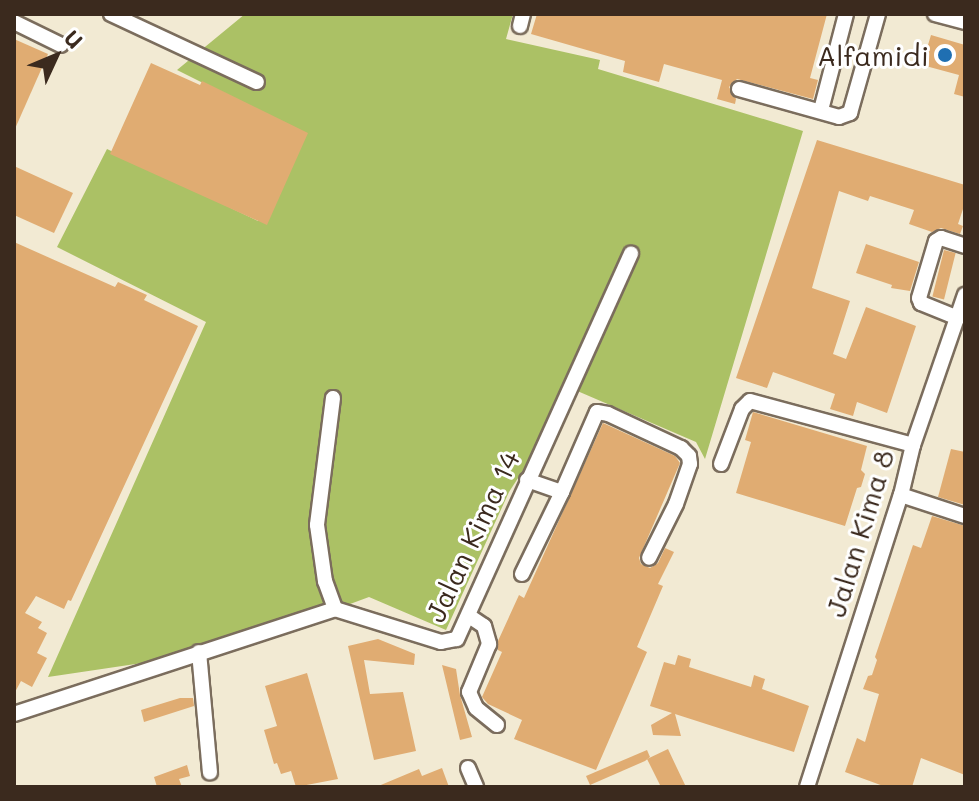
<!DOCTYPE html>
<style>
body{margin:0}
#map{position:relative;width:979px;height:801px;overflow:hidden;background:#f2ead3;font-family:Mali,sans-serif}
div>[style]{position:absolute}
.green>*{inset:0;background:#abc165}
.building>*{inset:0;background:#e0ac72;transform-origin:0 0}
.roads{filter:drop-shadow(2px 0 #7b6d5d) drop-shadow(-2px 0 #7b6d5d) drop-shadow(0 2px #7b6d5d) drop-shadow(0 -2px #7b6d5d)}
.minor>*{height:14px;margin:-7px;padding:0 7px;transform-origin:7px;border-radius:7px;background:#fff}
.dots>*{width:22px;height:22px;translate:-50% -50%;box-sizing:border-box;border:4px solid #fff;border-radius:50%}
span{translate:-50% -50%;white-space:nowrap;text-align:center;line-height:1.15;-webkit-text-stroke:6px #fff;paint-order:stroke}
.poi-label{font-size:28px;color:#3b2a1e}
.right{translate:-100% -50%;text-align:right}
.street-label{font-size:28px;color:#3b2a1e}
.frame{position:absolute;inset:0;border:16px solid #3b2a1e;pointer-events:none}
.north{position:absolute;left:16px;top:16px;width:80px;height:80px;-webkit-text-stroke:6px #fff;paint-order:stroke;rotate:46deg;font-size:22px;font-weight:700;line-height:32px;text-align:center;color:#3b2a1e}
.north::after{content:'';display:block;margin:auto;width:28px;height:36px;background:#3b2a1e;clip-path:polygon(50% 0,100% 100%,50% 72%,0 100%)}
</style>
<div id="map">
<div class="green">
<i style="clip-path:polygon(245px 14px,513px 14px,506px 39px,600px 60px,598px 69px,803px 131px,705px 459px,696px 442px,575px 390px,509px 492px,446px 630px,369px 597px,223px 651px,48px 677px,206px 322px,57px 247px,107px 149px,258px 221px,303px 133px,177px 70px)"></i>
</div>
<div class="building">
<i style="clip-path:polygon(537px 14px,827px 14px,810px 78px,818px 80px,813px 99px,737px 79px,729px 87px,736px 99px,735px 104px,717px 99px,722px 80px,664px 64px,659px 82px,623px 72px,625px 61px,531px 34px)"></i>
<i style="clip-path:polygon(931px 35px,965px 45px,965px 97px,954px 94px,959px 75px,922px 65px)"></i>
<i style="clip-path:polygon(14px 39px,48px 54px,14px 131px)"></i>
<i style="clip-path:polygon(151px 63px,200px 85px,202px 81px,308px 133px,267px 225px,110px 154px)"></i>
<i style="clip-path:polygon(817px 140px,965px 185px,965px 203px,958px 224px,963px 226px,960px 234px,941px 228px,932px 232px,909px 224px,914px 210px,870px 196px,868px 201px,839px 191px,812px 288px,850px 301px,833px 354px,846px 359px,866px 307px,916px 326px,887px 413px,857px 402px,853px 416px,830px 409px,835px 394px,773px 372px,767px 388px,736px 378px)"></i>
<i style="clip-path:polygon(14px 166px,73px 193px,54px 233px,14px 215px)"></i>
<i style="clip-path:polygon(14px 242px,115px 287px,118px 282px,147px 295px,144px 300px,198px 326px,71px 601px,68px 600px,64px 609px,36px 596px,25px 613px,42px 622px,38px 628px,47px 633px,37px 653px,47px 658px,32px 687px,21px 681px,14px 694px)"></i>
<i style="clip-path:polygon(866px 244px,919px 262px,910px 291px,891px 288px,892px 285px,856px 273px)"></i>
<i style="left:944px;top:250px;width:12px;height:48px;rotate:14deg"></i>
<i style="clip-path:polygon(753px 412px,867px 446px,861px 470px,865px 474px,861px 487px,857px 488px,845px 526px,736px 493px,751px 442px,745px 440px)"></i>
<i style="clip-path:polygon(603px 423px,675px 456px,680px 463px,639px 558px,641px 564px,650px 568px,658px 563px,665px 548px,674px 552px,658px 584px,663px 586px,637px 647px,647px 652px,596px 770px,514px 739px,522px 720px,488px 704px,482px 697px,502px 652px,498px 650px,498px 641px,519px 595px,524px 598px)"></i>
<i style="clip-path:polygon(951px 449px,965px 452px,965px 505px,938px 497px)"></i>
<i style="clip-path:polygon(932px 516px,965px 526px,965px 775px,921px 758px,912px 787px,886px 787px,845px 772px,857px 738px,865px 742px,879px 694px,863px 689px,868px 676px,872px 675px,877px 660px,875px 657px,913px 545px,921px 548px)"></i>
<i style="clip-path:polygon(378px 639px,415px 654px,414px 665px,364px 660px,370px 694px,403px 692px,416px 751px,374px 760px,348px 646px)"></i>
<i style="clip-path:polygon(678px 655px,691px 659px,689px 667px,751px 687px,754px 675px,765px 679px,762px 689px,809px 706px,794px 752px,675px 714px,681px 736px,653px 735px,651px 725px,672px 713px,650px 706px,664px 662px,675px 665px)"></i>
<i style="clip-path:polygon(442px 665px,456px 669px,460px 695px,472px 737px,460px 740px)"></i>
<i style="clip-path:polygon(307px 673px,338px 779px,296px 787px,291px 771px,281px 774px,277px 763px,274px 764px,264px 730px,277px 726px,265px 686px)"></i>
<i style="clip-path:polygon(180px 698px,193px 698px,194px 706px,144px 722px,141px 710px)"></i>
<i style="clip-path:polygon(668px 749px,676px 766px,686px 787px,661px 787px,647px 759px)"></i>
<i style="clip-path:polygon(647px 750px,650px 757px,645px 761px,590px 785px,586px 776px)"></i>
<i style="clip-path:polygon(187px 765px,190px 776px,179px 779px,182px 787px,157px 787px,154px 777px)"></i>
<i style="clip-path:polygon(442px 768px,449px 787px,376px 787px,419px 769px,422px 776px)"></i>
</div>
<div class="roads">
<div class="minor">
<i style="left:111px;top:14px;width:161px;rotate:25deg"></i>
<i style="left:935px;top:14px;width:31px;rotate:15deg"></i>
<i style="left:14px;top:22px;width:52px;rotate:26.1deg"></i>
<i style="left:520px;top:26px;width:12px;rotate:-76deg"></i>
<i style="left:739px;top:89px;width:104px;rotate:15.6deg"></i>
<i style="left:839px;top:117px;width:12px;rotate:-20deg"></i>
<i style="left:850px;top:113px;width:103px;rotate:-74.2deg"></i>
<i style="left:821px;top:110px;width:99px;rotate:-75.4deg"></i>
<i style="left:958px;top:318px;width:40px;rotate:-158deg"></i>
<i style="left:921px;top:303px;width:5px;rotate:-112deg"></i>
<i style="left:919px;top:298px;width:59px;rotate:-73.4deg"></i>
<i style="left:936px;top:241px;width:6px;rotate:-31deg"></i>
<i style="left:941px;top:238px;width:25px;rotate:18deg"></i>
<i style="left:333px;top:398px;width:128px;rotate:97.2deg"></i>
<i style="left:317px;top:525px;width:57px;rotate:81.9deg"></i>
<i style="left:325px;top:581px;width:30px;rotate:70deg"></i>
<i style="left:721px;top:464px;width:59px;rotate:-69.1deg"></i>
<i style="left:742px;top:409px;width:11px;rotate:-45deg"></i>
<i style="left:750px;top:401px;width:169px;rotate:15.1deg"></i>
<i style="left:527px;top:480px;width:37px;rotate:19deg"></i>
<i style="left:562px;top:492px;width:87px;rotate:-66.4deg"></i>
<i style="left:597px;top:412px;width:11px;rotate:10deg"></i>
<i style="left:608px;top:414px;width:81px;rotate:25deg"></i>
<i style="left:681px;top:448px;width:11px;rotate:45deg"></i>
<i style="left:689px;top:456px;width:8px;rotate:83deg"></i>
<i style="left:690px;top:464px;width:42px;rotate:109.3deg"></i>
<i style="left:676px;top:504px;width:60px;rotate:116.6deg"></i>
<i style="left:901px;top:495px;width:67px;rotate:18.2deg"></i>
<i style="left:522px;top:574px;width:91px;rotate:-64deg"></i>
<i style="left:469px;top:616px;width:18px;rotate:34deg"></i>
<i style="left:484px;top:626px;width:19px;rotate:74deg"></i>
<i style="left:489px;top:644px;width:52px;rotate:112.6deg"></i>
<i style="left:469px;top:692px;width:17px;rotate:66deg"></i>
<i style="left:476px;top:708px;width:27px;rotate:39deg"></i>
<i style="left:199px;top:652px;width:121px;rotate:84.8deg"></i>
<i style="left:14px;top:714px;width:338px;rotate:-18.1deg"></i>
<i style="left:335px;top:609px;width:111px;rotate:17.3deg"></i>
<i style="left:441px;top:642px;width:16px;rotate:-11deg"></i>
<i style="left:457px;top:639px;width:423px;rotate:-65.7deg"></i>
<i style="left:468px;top:768px;width:21px;rotate:67deg"></i>
<i style="left:807px;top:787px;width:307px;rotate:-72.2deg"></i>
<i style="left:901px;top:495px;width:51px;rotate:-76.5deg"></i>
<i style="left:913px;top:445px;width:159px;rotate:-70.9deg"></i>
</div>
</div>
<div class="dots">
<i style="left:945px;top:55px;background:#1f6fb2"></i>
</div>
<div class="poi-label">
<span class="right" style="left:929px;top:55px">Alfamidi</span>
</div>
<div class="street-label">
<span style="left:859px;top:533px;rotate:-73deg">Jalan Kima 8</span>
<span style="left:472px;top:536px;rotate:-65deg">Jalan Kima 14</span>
</div>
<div class="frame"></div>
<div class="north">U</div>
</div>
